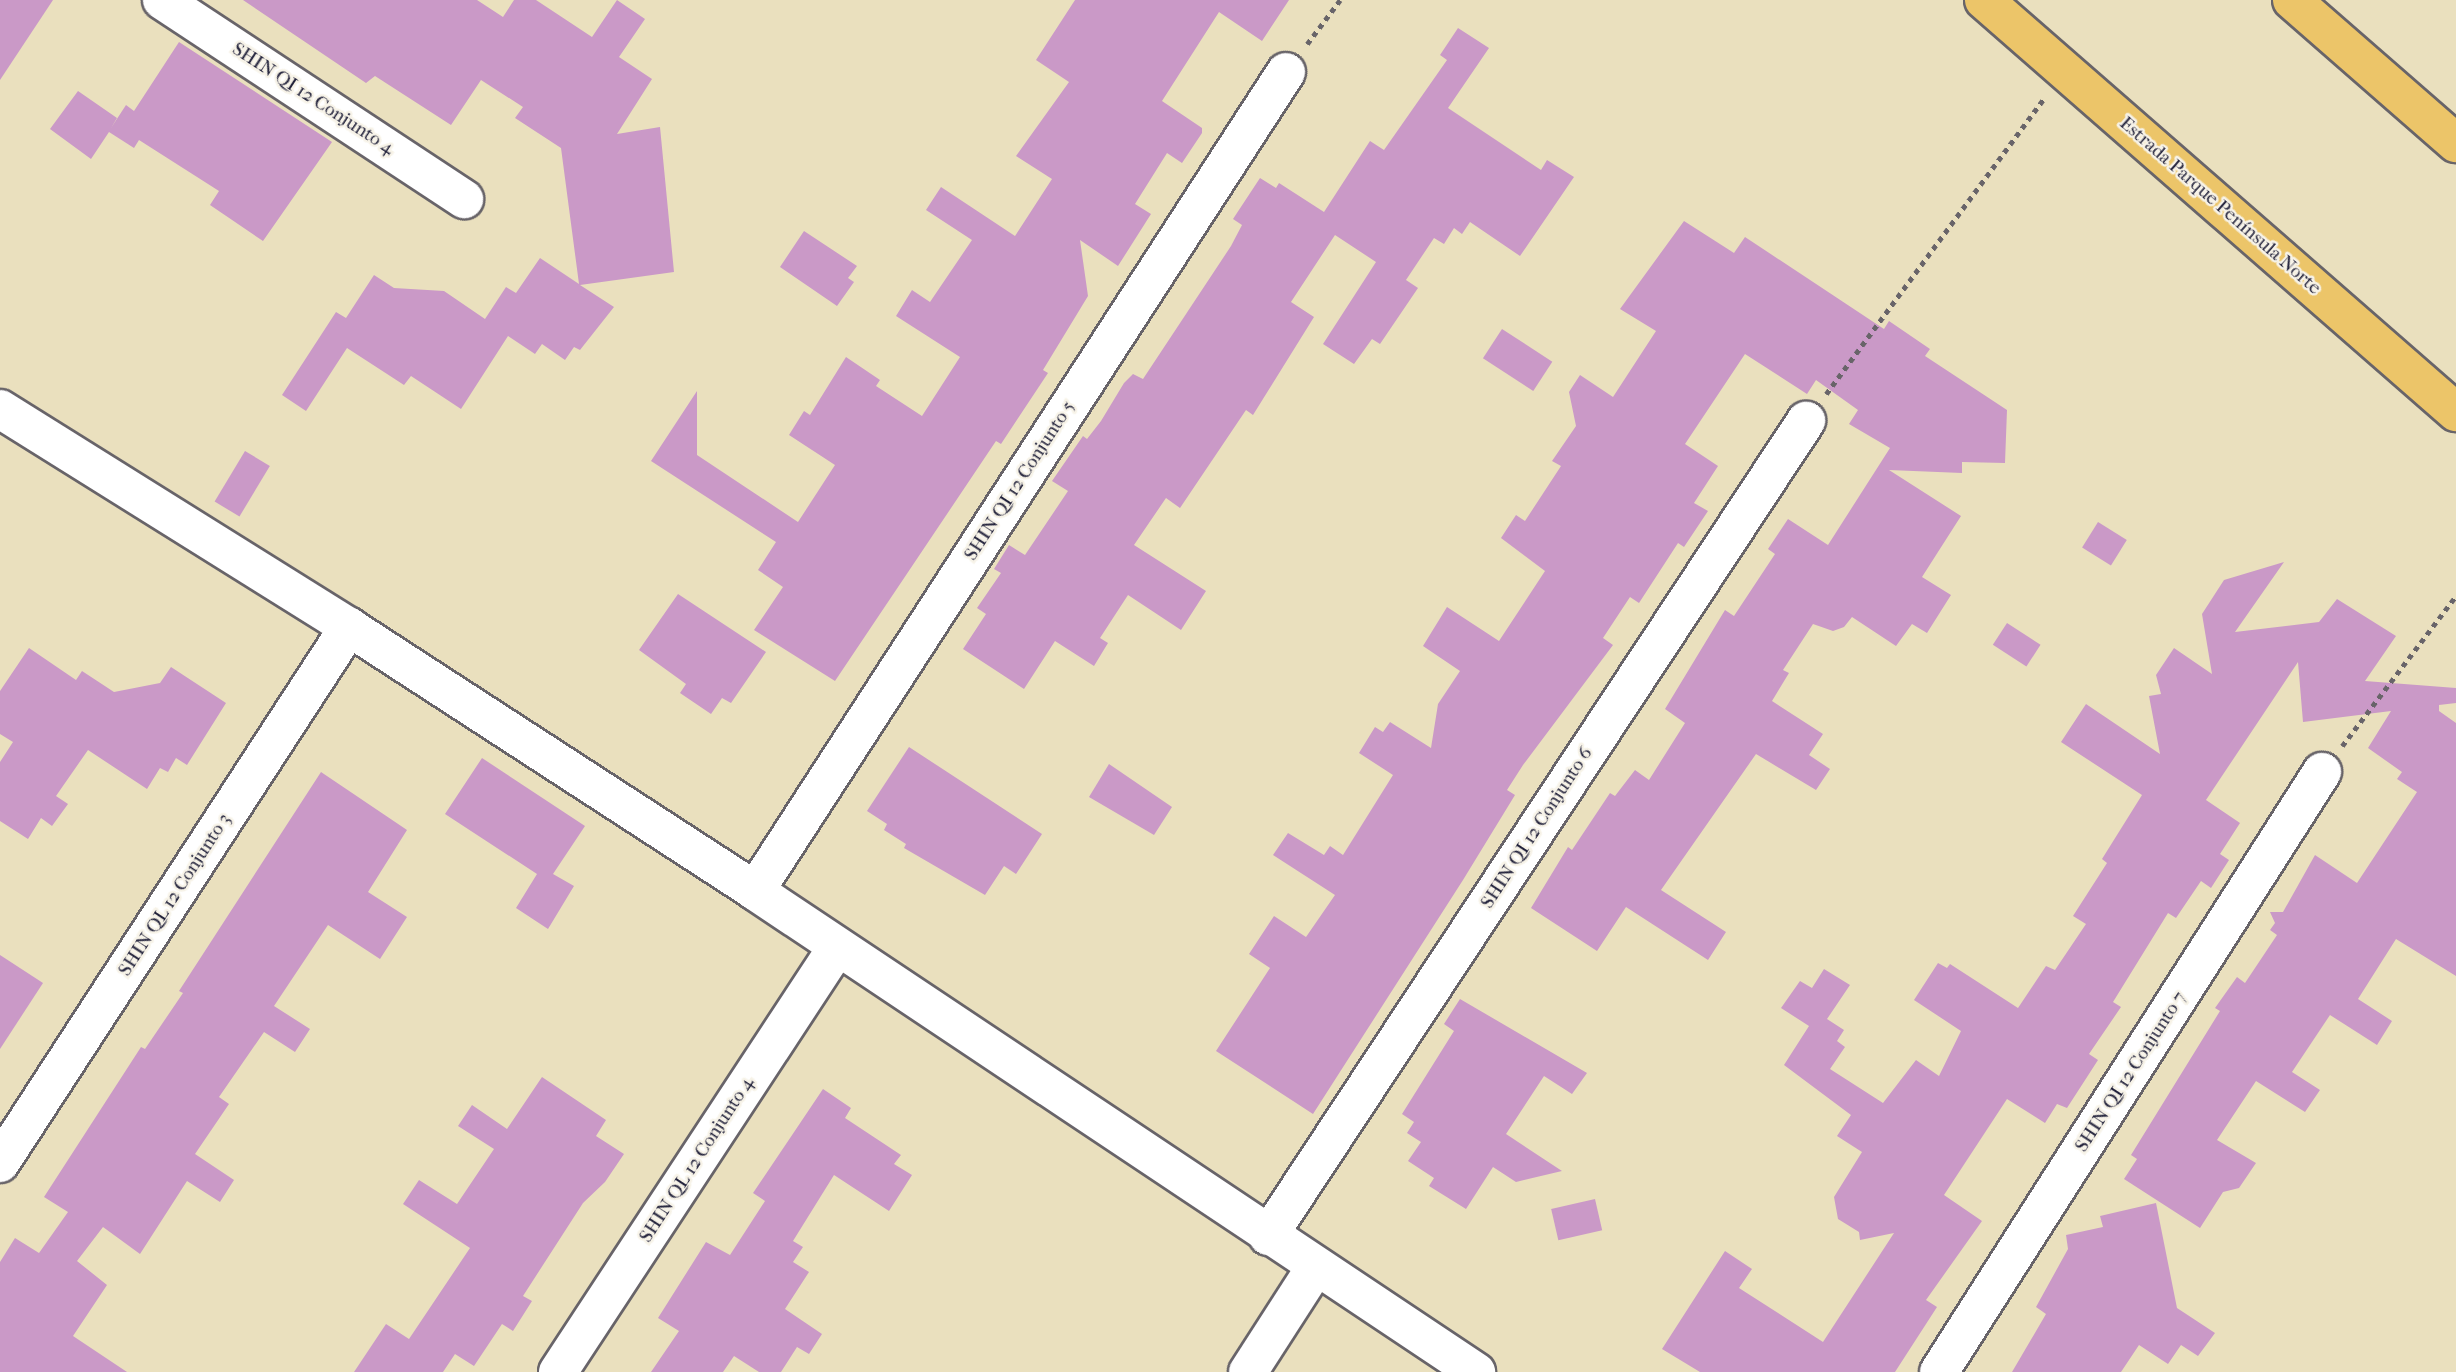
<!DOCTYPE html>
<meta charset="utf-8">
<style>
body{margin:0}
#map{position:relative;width:2456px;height:1372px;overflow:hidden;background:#eae0be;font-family:"IM FELL French Canon",serif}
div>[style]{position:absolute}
.building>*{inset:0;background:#ca99c7;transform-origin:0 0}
.path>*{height:4.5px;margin-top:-2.25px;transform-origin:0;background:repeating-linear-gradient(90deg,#686469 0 5px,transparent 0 10px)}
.roads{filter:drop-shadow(2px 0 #686469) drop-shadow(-2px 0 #686469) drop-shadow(0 2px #686469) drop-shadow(0 -2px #686469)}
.minor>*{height:38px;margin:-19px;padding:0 19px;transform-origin:19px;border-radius:19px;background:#fff}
.major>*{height:38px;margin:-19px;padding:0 19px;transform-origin:19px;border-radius:19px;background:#ecc569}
span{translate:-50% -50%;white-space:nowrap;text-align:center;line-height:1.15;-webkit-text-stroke:5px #f7f3e8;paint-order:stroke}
.street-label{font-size:19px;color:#22223b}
</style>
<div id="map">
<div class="building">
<i style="clip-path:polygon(0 0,53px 0,0 80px)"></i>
<i style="clip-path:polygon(243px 0,477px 0,503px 17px,514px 0,536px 0,592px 37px,617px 0,645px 19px,619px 57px,652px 79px,617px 134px,660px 127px,674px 272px,580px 285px,614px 307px,580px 350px,574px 347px,565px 360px,542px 344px,535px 354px,508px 336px,461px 409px,411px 376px,404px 385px,347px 348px,306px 411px,282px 395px,336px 312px,346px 318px,374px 275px,394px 288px,444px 291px,485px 319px,506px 287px,516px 293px,540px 258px,579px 284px,561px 148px,515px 118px,523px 107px,481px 80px,451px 125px,375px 76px,366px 83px)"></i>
<i style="clip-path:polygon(1075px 0,1289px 0,1262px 41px,1219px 12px,1162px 101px,1202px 128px,1202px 133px,1182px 163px,1167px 153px,1135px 204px,1151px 214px,1118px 266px,1080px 240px,1088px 296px,1043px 370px,1048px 373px,1001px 444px,996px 441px,835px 681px,754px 630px,783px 587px,758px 570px,776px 542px,651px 461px,697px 391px,697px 455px,798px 522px,835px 465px,789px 435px,804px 411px,810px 415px,846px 357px,880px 380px,876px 386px,922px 416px,960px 357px,896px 316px,912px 290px,930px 302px,972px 240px,926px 210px,941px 187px,1015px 236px,1052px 179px,1016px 156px,1069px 82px,1036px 60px)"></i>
<i style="clip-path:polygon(1458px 28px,1489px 48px,1448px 108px,1541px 170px,1547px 160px,1574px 177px,1520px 256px,1470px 222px,1462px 234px,1454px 228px,1444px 244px,1434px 238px,1406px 280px,1418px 288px,1380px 344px,1372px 339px,1354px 364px,1323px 344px,1376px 262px,1335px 235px,1291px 302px,1314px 317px,1253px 415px,1246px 410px,1180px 508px,1166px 498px,1134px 545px,1206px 591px,1181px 630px,1128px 595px,1100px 638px,1108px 643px,1094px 666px,1055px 641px,1024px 689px,963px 649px,986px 614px,977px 608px,1001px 573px,994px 569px,1009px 545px,1025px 555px,1068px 491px,1052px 481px,1083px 436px,1087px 439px,1101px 421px,1124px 383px,1133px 374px,1143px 379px,1231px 246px,1242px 225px,1233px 219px,1260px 178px,1276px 188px,1279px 183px,1324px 212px,1370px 141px,1384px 150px,1447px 60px,1440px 55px)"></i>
<i style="clip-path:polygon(179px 42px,332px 142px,263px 241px,210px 205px,219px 191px,139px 140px,134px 148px,109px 132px,91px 159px,50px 129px,78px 91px,117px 118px,111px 128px,126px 105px,134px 111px)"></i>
<i style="clip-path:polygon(1684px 221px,1734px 253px,1745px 237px,1884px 329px,1889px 321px,1930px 349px,1925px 356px,2007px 410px,2005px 463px,1962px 462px,1962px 473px,1889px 470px,1961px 516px,1922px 577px,1951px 595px,1927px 633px,1912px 624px,1896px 646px,1852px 617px,1844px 627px,1833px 631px,1813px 624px,1783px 670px,1789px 673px,1772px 701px,1823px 734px,1809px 755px,1830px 769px,1816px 790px,1756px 754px,1661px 890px,1726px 932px,1708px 960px,1626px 907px,1597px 951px,1531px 908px,1568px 847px,1572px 850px,1610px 793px,1615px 796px,1635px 770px,1649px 780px,1685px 723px,1665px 709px,1725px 610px,1734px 616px,1775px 554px,1768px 549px,1788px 519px,1828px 545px,1890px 448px,1849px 424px,1858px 410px,1816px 380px,1807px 394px,1745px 354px,1685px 444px,1718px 466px,1694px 503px,1708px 511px,1684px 547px,1678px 543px,1639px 603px,1630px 597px,1603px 638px,1613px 645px,1523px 765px,1507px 790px,1515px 795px,1463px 880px,1313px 1114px,1216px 1051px,1270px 968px,1249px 954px,1274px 916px,1306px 937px,1335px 895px,1273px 855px,1288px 833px,1324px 855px,1330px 846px,1343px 855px,1393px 775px,1359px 753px,1375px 727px,1383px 732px,1390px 722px,1431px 748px,1438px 704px,1460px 671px,1423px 646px,1447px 607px,1499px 641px,1545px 571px,1501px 538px,1516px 515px,1525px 521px,1561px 466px,1552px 461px,1576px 426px,1569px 392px,1580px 375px,1613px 397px,1656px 331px,1620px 309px)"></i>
<i style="clip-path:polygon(804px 231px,857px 266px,848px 278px,854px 282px,837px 306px,780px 267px)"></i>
<i style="left:1502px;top:329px;width:60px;height:35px;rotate:33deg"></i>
<i style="left:245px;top:451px;width:29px;height:59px;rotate:31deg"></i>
<i style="left:2098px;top:522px;width:34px;height:30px;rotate:32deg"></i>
<i style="clip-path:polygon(2284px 562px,2235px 632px,2319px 622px,2337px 599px,2396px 636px,2365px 681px,2456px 688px,2456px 703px,2439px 705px,2439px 711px,2456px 723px,2456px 976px,2396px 939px,2358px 999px,2392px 1021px,2377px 1045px,2330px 1015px,2292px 1072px,2320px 1090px,2305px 1112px,2256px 1081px,2217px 1140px,2256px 1163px,2239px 1188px,2223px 1192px,2200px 1228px,2124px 1179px,2137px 1159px,2131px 1155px,2220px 1011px,2215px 1008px,2237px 977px,2245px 983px,2277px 935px,2270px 930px,2275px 923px,2270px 912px,2283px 912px,2315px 855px,2357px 883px,2417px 792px,2397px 779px,2402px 772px,2368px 748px,2391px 711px,2303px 722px,2298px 662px,2206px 800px,2240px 823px,2220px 854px,2229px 860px,2211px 888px,2201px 881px,2176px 918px,2168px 913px,2113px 1002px,2121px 1007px,2089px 1054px,2098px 1060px,2067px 1108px,2057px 1104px,2045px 1123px,2007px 1099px,1944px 1195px,1982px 1221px,1926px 1300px,1937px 1307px,1895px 1372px,1700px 1372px,1662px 1349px,1725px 1251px,1752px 1269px,1739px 1288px,1823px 1342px,1894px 1233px,1860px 1240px,1859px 1232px,1838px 1219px,1834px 1197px,1862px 1152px,1837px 1136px,1851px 1115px,1784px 1065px,1809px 1026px,1781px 1008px,1800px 981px,1812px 988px,1824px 969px,1850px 985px,1827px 1019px,1844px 1030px,1837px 1041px,1845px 1047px,1830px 1069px,1883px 1103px,1916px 1060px,1939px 1076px,1961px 1031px,1914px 1000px,1938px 963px,1947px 968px,1950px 964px,2018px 1008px,2046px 966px,2055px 970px,2086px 924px,2073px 916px,2107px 863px,2102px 859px,2142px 795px,2061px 742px,2086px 704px,2160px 754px,2149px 696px,2161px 694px,2156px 675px,2174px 648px,2212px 674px,2202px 614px,2224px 580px)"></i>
<i style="clip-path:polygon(678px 594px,766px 652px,731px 703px,722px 698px,711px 714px,680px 693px,686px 684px,639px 650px)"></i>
<i style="left:2007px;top:623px;width:40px;height:26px;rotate:33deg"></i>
<i style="clip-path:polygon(29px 648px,76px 680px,82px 671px,114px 692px,160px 683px,171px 667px,226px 703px,187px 765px,176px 758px,168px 772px,160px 768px,147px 789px,88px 750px,56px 796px,68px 804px,52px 826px,41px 818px,28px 839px,0 821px,0 762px,13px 742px,0 734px,0 691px)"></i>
<i style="clip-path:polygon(909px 747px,1042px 834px,1016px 874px,1004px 866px,985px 895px,904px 848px,906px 844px,884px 830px,887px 824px,867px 811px)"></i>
<i style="clip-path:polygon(482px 758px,585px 826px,553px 874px,574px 886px,548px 929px,516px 908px,537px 874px,445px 814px)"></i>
<i style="clip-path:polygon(1109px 764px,1172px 807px,1154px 835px,1089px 797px)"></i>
<i style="clip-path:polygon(321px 772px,407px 830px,368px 892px,407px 917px,380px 959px,328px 925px,274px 1006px,310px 1029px,295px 1052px,264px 1032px,219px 1097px,229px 1104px,195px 1154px,234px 1180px,220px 1202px,187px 1181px,140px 1254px,103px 1227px,77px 1261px,107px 1285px,73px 1336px,127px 1372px,0 1372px,0 1262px,15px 1238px,39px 1253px,68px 1212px,44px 1197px,141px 1047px,145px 1049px,183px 993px,179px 991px)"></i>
<i style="clip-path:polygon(0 955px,43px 983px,0 1049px)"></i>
<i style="clip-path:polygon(1460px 999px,1587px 1073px,1572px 1094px,1544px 1076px,1506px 1134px,1562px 1171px,1516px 1182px,1493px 1167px,1466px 1209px,1429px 1186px,1434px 1178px,1408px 1161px,1421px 1142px,1407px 1133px,1414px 1122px,1402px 1114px,1454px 1031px,1444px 1024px)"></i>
<i style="clip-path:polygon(542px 1077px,606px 1120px,596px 1136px,624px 1154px,605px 1182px,583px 1203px,523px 1296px,532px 1301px,513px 1331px,502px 1324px,474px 1366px,455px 1354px,443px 1372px,354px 1372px,386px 1324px,409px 1339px,470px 1248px,403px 1204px,419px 1180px,457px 1204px,494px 1149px,458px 1126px,472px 1105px,507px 1129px)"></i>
<i style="clip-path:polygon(823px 1089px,851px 1108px,845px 1118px,901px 1155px,894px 1164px,912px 1175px,889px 1211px,834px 1175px,793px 1241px,803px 1247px,793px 1262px,809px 1272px,785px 1309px,822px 1334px,809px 1354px,797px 1347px,781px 1372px,759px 1372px,734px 1356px,723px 1372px,651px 1372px,679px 1331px,658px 1318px,706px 1242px,730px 1255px,765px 1201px,753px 1193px)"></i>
<i style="left:1595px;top:1199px;width:32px;height:45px;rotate:77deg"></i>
<i style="clip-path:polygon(2156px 1203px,2177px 1308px,2215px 1333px,2198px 1356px,2181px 1345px,2168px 1364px,2139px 1345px,2121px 1372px,2012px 1372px,2046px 1314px,2036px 1307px,2068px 1249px,2066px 1235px,2103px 1227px,2100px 1216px)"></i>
</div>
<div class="path">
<i style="left:1307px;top:44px;width:55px;rotate:-53.1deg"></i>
<i style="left:1826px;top:394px;width:369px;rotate:-53.6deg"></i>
<i style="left:2342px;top:746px;width:188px;rotate:-52.8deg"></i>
</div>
<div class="roads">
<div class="minor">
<i style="left:162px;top:0;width:362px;rotate:33.4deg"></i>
<i style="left:0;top:409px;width:411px;rotate:32deg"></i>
<i style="left:349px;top:627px;width:484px;rotate:33deg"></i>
<i style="left:755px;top:891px;width:867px;rotate:33.71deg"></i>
<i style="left:755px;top:891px;width:976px;rotate:-57.04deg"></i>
<i style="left:0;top:1163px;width:640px;rotate:-56.93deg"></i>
<i style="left:1268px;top:1236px;width:977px;rotate:-56.57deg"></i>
<i style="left:558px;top:1372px;width:506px;rotate:-56.69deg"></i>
<i style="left:1248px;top:1372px;width:124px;rotate:-57.2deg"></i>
<i style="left:1939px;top:1372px;width:712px;rotate:-57.45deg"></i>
</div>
<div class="major">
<i style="left:1984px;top:0;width:627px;rotate:41.12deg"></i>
<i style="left:2292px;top:0;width:218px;rotate:41.1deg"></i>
</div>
</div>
<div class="street-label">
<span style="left:313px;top:99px;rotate:33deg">SHIN QI 12 Conjunto 4</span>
<span style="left:2220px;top:206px;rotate:41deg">Estrada Parque Península Norte</span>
<span style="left:1020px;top:481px;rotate:-57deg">SHIN QI 12 Conjunto 5</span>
<span style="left:1537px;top:828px;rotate:-57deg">SHIN QI 12 Conjunto 6</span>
<span style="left:175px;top:895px;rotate:-57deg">SHIN QL 12 Conjunto 3</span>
<span style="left:2131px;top:1072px;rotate:-57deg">SHIN QI 12 Conjunto 7</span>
<span style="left:697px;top:1160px;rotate:-57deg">SHIN QL 12 Conjunto 4</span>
</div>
</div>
